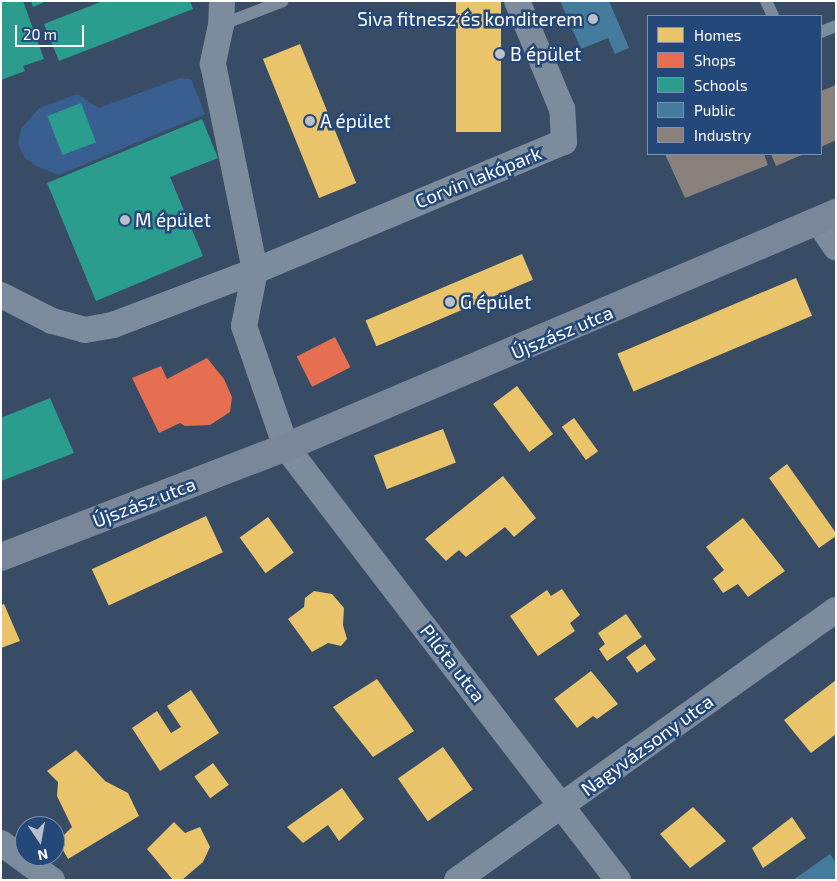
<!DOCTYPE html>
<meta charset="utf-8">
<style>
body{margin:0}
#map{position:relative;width:837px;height:881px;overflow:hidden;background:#394c66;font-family:"Exo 2",sans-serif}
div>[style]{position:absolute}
.green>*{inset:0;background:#395f91}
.homes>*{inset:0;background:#e9c46a;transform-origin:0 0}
.shops>*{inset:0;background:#e76f51;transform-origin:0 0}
.schools>*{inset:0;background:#2a9d8f;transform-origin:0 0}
.public>*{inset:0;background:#457b9d}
.industry>*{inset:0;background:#8a817c}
.lane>*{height:12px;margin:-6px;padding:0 6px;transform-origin:6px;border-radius:6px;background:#7d8c9d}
.street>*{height:26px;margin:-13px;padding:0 13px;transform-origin:13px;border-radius:13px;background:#7d8c9d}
.secondary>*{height:28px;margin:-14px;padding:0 14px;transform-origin:14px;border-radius:14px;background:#798799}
.dots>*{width:14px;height:14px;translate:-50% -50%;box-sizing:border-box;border:2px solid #25487a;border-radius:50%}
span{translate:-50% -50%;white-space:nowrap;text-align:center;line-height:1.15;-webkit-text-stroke:5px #25487a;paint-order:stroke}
.poi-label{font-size:19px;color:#fff}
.right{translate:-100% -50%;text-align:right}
.left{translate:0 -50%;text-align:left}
.street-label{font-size:19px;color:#fff}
.frame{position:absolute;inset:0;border:2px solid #fff;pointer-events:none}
.legend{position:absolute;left:647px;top:15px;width:175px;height:140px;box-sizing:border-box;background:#25487a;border:1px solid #7c91af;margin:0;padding:6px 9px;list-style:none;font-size:15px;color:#fff}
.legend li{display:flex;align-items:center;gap:10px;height:25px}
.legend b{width:25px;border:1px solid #7c91af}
.north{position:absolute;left:15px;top:816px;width:50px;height:50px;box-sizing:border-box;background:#25487a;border:1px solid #7c91af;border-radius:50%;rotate:168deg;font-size:14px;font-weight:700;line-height:20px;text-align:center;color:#fff}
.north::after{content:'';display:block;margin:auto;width:18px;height:22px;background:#bac0c9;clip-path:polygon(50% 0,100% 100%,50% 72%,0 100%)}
.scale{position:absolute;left:15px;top:25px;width:69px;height:22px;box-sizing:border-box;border:2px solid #fff;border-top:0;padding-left:6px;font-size:15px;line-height:18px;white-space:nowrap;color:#fff;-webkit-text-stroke:4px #25487a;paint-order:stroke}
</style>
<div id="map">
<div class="green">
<i style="clip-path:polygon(180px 78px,191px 79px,205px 114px,59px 175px,36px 166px,25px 158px,18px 144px,21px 129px,39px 108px,77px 94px,99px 108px)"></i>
</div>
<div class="homes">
<i style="left:456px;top:1px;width:45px;height:131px"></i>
<i style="left:300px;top:44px;width:150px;height:40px;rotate:68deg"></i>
<i style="left:522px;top:254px;width:28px;height:170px;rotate:67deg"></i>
<i style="left:796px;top:278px;width:41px;height:194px;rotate:67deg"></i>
<i style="left:517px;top:386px;width:60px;height:30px;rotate:53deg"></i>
<i style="left:574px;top:418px;width:41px;height:15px;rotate:54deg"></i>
<i style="left:443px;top:429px;width:36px;height:74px;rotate:69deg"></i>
<i style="clip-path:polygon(787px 464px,836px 533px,836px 536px,819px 548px,769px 478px)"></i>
<i style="clip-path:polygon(503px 476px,536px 518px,514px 537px,505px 527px,466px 557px,459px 550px,446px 561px,425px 539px)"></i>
<i style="left:206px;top:516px;width:40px;height:126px;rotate:65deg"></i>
<i style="left:268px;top:517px;width:44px;height:35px;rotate:54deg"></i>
<i style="clip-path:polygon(743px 518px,785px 571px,748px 597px,738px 584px,723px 593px,713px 579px,724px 570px,706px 547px)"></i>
<i style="clip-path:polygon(562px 589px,580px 615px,570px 623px,575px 631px,538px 656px,510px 616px,547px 590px,551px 596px)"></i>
<i style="clip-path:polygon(314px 591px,332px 594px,344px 608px,343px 625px,347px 639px,341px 646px,328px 643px,312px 652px,288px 619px,304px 607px,305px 598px)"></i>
<i style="clip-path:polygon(4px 604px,20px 641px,1px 648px,1px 605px)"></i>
<i style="clip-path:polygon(626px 614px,642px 637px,607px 661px,599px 649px,605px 644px,598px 633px)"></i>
<i style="left:645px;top:644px;width:19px;height:23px;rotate:55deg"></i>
<i style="clip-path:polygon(591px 671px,618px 704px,597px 719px,593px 716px,577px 728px,554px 699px)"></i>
<i style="clip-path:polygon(377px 679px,414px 731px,373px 757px,333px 707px)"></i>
<i style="clip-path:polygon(836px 680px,836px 734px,811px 753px,784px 720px)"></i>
<i style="clip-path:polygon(191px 690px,219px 733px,160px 771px,132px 728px,157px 711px,171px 733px,181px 727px,167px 706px)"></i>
<i style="left:443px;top:747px;width:52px;height:55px;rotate:55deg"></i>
<i style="clip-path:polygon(76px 750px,105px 781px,128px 793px,139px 816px,68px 859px,58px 841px,72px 827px,57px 796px,58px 782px,47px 771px)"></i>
<i style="left:213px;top:763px;width:27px;height:23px;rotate:54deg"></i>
<i style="clip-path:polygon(342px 788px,364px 819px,339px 841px,328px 825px,303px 843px,287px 827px)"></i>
<i style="clip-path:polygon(693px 807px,726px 841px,690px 868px,660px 834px)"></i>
<i style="clip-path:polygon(792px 817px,806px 838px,763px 868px,752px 848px)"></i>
<i style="clip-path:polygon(174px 822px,185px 833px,200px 827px,210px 847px,203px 862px,182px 880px,173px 880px,147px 849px)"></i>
</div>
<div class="shops">
<i style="left:335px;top:337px;width:34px;height:43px;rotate:63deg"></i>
<i style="clip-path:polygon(207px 358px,224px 379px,232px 397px,230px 412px,210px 425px,185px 426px,180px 423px,159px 433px,132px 378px,161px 366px,167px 379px)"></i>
</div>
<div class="schools">
<i style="clip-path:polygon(1px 1px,23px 1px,44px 59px,23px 66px,25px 71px,1px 80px)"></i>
<i style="clip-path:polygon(31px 1px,47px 1px,33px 7px)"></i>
<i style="clip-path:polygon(103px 1px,190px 1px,193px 9px,59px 61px,44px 24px)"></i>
<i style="left:81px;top:103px;width:42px;height:36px;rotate:69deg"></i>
<i style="clip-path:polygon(202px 119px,218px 158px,170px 177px,203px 256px,96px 301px,47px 183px)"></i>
<i style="clip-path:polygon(50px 398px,74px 453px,1px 481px,1px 418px)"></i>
</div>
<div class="public">
<i style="clip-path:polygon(560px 1px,609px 1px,629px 48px,615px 54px,608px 38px,581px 49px)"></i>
<i style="clip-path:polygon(830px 854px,836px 863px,836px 880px,793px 880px)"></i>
</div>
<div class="industry">
<i style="clip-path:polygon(836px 85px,836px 140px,821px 147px,821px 91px)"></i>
<i style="clip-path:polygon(665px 154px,764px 154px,768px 165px,685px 198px)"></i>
<i style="clip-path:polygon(771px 154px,804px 154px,776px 166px)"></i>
</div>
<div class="lane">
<i style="left:766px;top:1px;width:17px;rotate:65deg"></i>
<i style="left:221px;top:25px;width:66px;rotate:-21.2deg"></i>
<i style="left:821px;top:32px;width:16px;rotate:-22deg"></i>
</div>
<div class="street">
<i style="left:222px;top:1px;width:24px;rotate:92deg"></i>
<i style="left:221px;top:25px;width:40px;rotate:102deg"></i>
<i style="left:213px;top:64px;width:211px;rotate:78.5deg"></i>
<i style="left:255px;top:271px;width:56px;rotate:101.3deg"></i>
<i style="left:244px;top:326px;width:128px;rotate:70.9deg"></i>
<i style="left:286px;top:447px;width:546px;rotate:52.52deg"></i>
<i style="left:818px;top:221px;width:32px;rotate:56deg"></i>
<i style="left:1px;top:295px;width:57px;rotate:27deg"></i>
<i style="left:52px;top:321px;width:34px;rotate:15deg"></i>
<i style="left:85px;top:330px;width:28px;rotate:-10deg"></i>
<i style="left:113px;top:325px;width:152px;rotate:-20.8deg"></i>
<i style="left:255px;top:271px;width:335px;rotate:-22.7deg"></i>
<i style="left:564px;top:142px;width:33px;rotate:-93deg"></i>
<i style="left:562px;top:109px;width:117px;rotate:-112.6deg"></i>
<i style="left:1px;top:843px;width:63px;rotate:36deg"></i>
<i style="left:457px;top:880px;width:465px;rotate:-35.5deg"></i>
</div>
<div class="secondary">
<i style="left:1px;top:557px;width:305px;rotate:-21.1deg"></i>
<i style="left:286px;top:447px;width:598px;rotate:-23.05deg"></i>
</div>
<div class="dots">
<i style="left:593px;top:19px;background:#bac0c9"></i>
<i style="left:500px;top:54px;background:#bac0c9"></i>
<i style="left:310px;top:121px;background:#bac0c9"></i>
<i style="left:125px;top:220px;background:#bac0c9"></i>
<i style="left:450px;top:302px;background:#bac0c9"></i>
</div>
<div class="poi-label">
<span class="right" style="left:583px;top:19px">Siva fitnesz és konditerem</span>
<span class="left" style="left:510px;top:54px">B épület</span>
<span class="left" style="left:320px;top:121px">A épület</span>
<span class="left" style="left:135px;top:220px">M épület</span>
<span class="left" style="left:460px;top:302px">G épület</span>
</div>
<div class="street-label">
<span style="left:478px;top:177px;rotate:-22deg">Corvin lakópark</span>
<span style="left:562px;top:332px;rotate:-23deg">Újszász utca</span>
<span style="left:144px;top:502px;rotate:-21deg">Újszász utca</span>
<span style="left:453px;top:663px;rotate:52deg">Pilóta utca</span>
<span style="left:647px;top:745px;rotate:-36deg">Nagyvázsony utca</span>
</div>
<div class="frame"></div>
<ul class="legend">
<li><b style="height:14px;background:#e9c46a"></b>Homes</li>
<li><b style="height:14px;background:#e76f51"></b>Shops</li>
<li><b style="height:14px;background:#2a9d8f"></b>Schools</li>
<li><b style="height:14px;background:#457b9d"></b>Public</li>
<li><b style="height:14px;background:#8a817c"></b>Industry</li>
</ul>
<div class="north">N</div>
<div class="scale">20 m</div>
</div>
